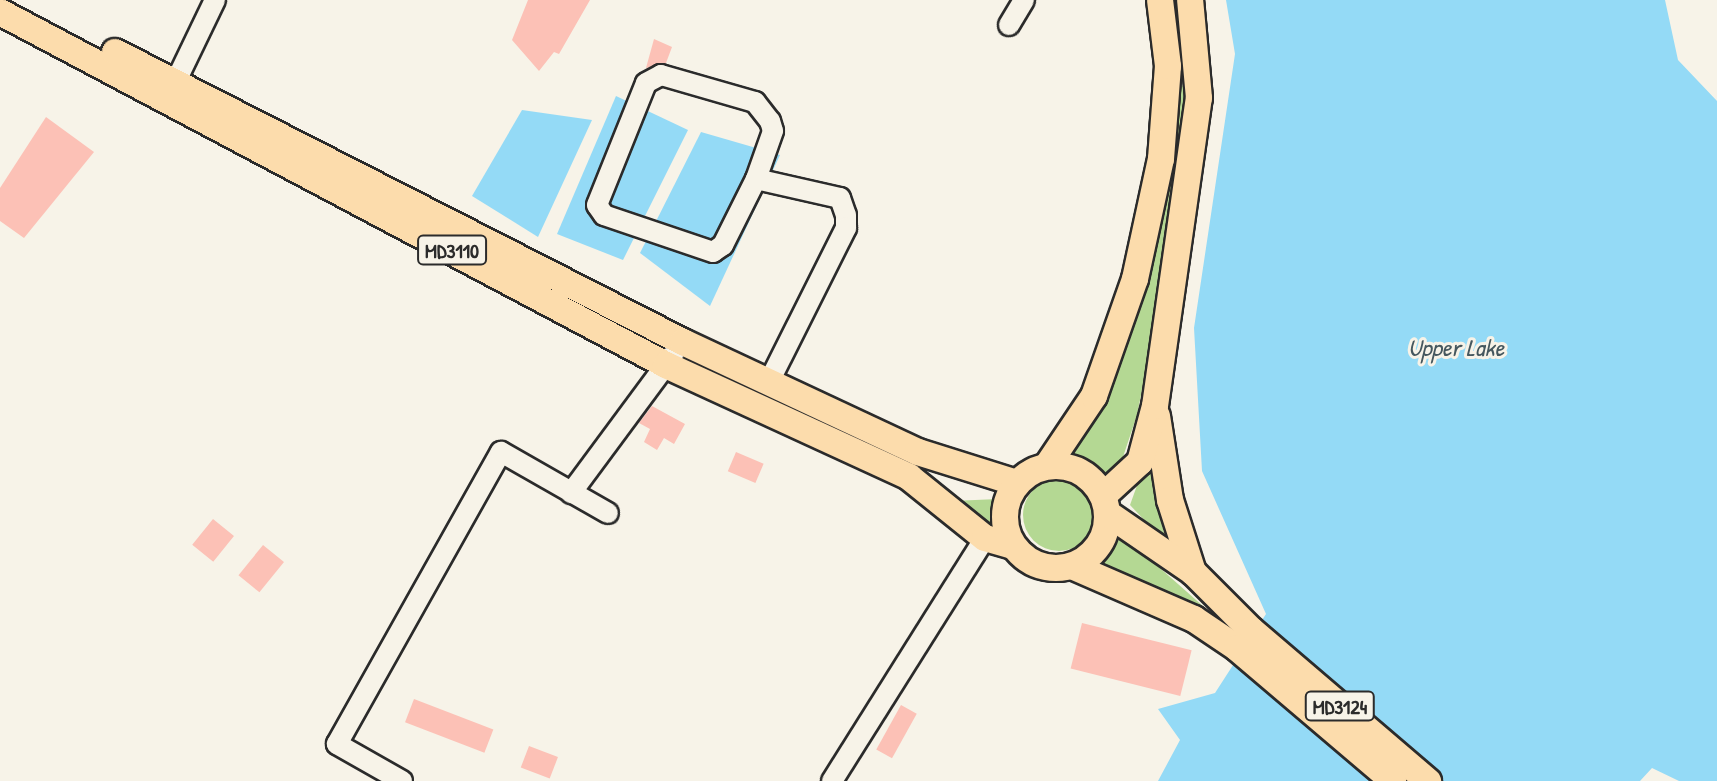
<!DOCTYPE html>
<style>
body{margin:0}
#map{position:relative;width:1717px;height:781px;overflow:hidden;background:#f7f3e8;font-family:"Patrick Hand",sans-serif}
div>[style]{position:absolute}
.green>*{inset:0;background:#b4d893}
.round{border-radius:50%}
.water>*{inset:0;background:#94daf6}
.building>*{inset:0;background:#fcc1b6;transform-origin:0 0}
.roads{filter:drop-shadow(2px 0 #2b2b2b) drop-shadow(-2px 0 #2b2b2b) drop-shadow(0 2px #2b2b2b) drop-shadow(0 -2px #2b2b2b)}
.minor>*{height:20px;margin:-10px;padding:0 10px;transform-origin:10px;border-radius:10px;background:#f7f3e8}
.major>*{height:26px;margin:-13px;padding:0 13px;transform-origin:13px;border-radius:13px;background:#fcdcac}
.major>.ring{margin:-13px;padding:0;box-sizing:content-box;background:none;border:26px solid #fcdcac;border-radius:50%}
span{translate:-50% -50%;white-space:nowrap;text-align:center;line-height:1.15;-webkit-text-stroke:6px #f7f3e8;paint-order:stroke}
.shield-label span{padding:2px 6px;background:#f7f3e8;border:2px solid;border-radius:6px;-webkit-text-stroke-width:0}
.shield-label{font-size:20px;color:#2b2b2b;font-weight:700}
.water-label{font-size:24px;color:#45575e;font-style:italic}
</style>
<div id="map">
<div class="green">
<i style="clip-path:polygon(1174px 85px,1188px 86px,1158px 310px,1137px 415px,1113px 487px,1071px 455px,1109px 394px)"></i>
<i style="clip-path:polygon(1149px 452px,1153px 490px,1167px 544px,1130px 505px)"></i>
<i class="round" style="left:1023px;top:479px;width:72px;height:72px"></i>
<i style="clip-path:polygon(998px 499px,997px 516px,987px 530px,952px 501px)"></i>
<i style="clip-path:polygon(1119px 529px,1152px 561px,1230px 630px,1095px 566px)"></i>
</div>
<div class="water">
<i style="clip-path:polygon(1226px 0,1665px 0,1678px 60px,1717px 101px,1717px 781px,1679px 781px,1652px 768px,1640px 781px,1158px 781px,1180px 740px,1158px 709px,1215px 693px,1266px 614px,1202px 471px,1194px 328px,1235px 54px)"></i>
<i style="clip-path:polygon(616px 96px,688px 130px,623px 260px,557px 234px)"></i>
<i style="clip-path:polygon(522px 110px,592px 120px,538px 237px,472px 196px)"></i>
<i style="clip-path:polygon(701px 132px,780px 155px,710px 306px,640px 253px)"></i>
</div>
<div class="building">
<i style="clip-path:polygon(528px 0,590px 0,559px 54px,554px 52px,539px 71px,512px 40px)"></i>
<i style="clip-path:polygon(654px 39px,672px 47px,666px 63px,646px 68px)"></i>
<i style="clip-path:polygon(46px 117px,94px 152px,24px 238px,0 221px,0 188px)"></i>
<i style="clip-path:polygon(652px 406px,685px 424px,674px 444px,664px 438px,657px 450px,644px 442px,650px 429px,639px 423px)"></i>
<i style="left:736px;top:452px;width:30px;height:21px;rotate:23deg"></i>
<i style="left:213px;top:519px;width:27px;height:33px;rotate:39deg"></i>
<i style="left:263px;top:545px;width:27px;height:39px;rotate:39deg"></i>
<i style="left:1082px;top:623px;width:113px;height:47px;rotate:14deg"></i>
<i style="left:414px;top:699px;width:85px;height:25px;rotate:21deg"></i>
<i style="left:901px;top:705px;width:18px;height:51px;rotate:29deg"></i>
<i style="left:529px;top:746px;width:31px;height:23px;rotate:21deg"></i>
</div>
<div class="roads">
<div class="minor">
<i style="left:1009px;top:25px;width:29px;rotate:-59deg"></i>
<i style="left:661px;top:75px;width:98px;rotate:16deg"></i>
<i style="left:755px;top:102px;width:24px;rotate:52deg"></i>
<i style="left:770px;top:121px;width:10px;rotate:73deg"></i>
<i style="left:773px;top:131px;width:51px;rotate:109.5deg"></i>
<i style="left:756px;top:179px;width:74px;rotate:116.6deg"></i>
<i style="left:723px;top:245px;width:12px;rotate:145deg"></i>
<i style="left:713px;top:252px;width:115px;rotate:-161.3deg"></i>
<i style="left:604px;top:215px;width:12px;rotate:-125deg"></i>
<i style="left:597px;top:205px;width:131px;rotate:-68.1deg"></i>
<i style="left:646px;top:83px;width:17px;rotate:-28deg"></i>
<i style="left:176px;top:81px;width:90px;rotate:-64.3deg"></i>
<i style="left:756px;top:179px;width:86px;rotate:12.7deg"></i>
<i style="left:840px;top:198px;width:18px;rotate:71deg"></i>
<i style="left:846px;top:215px;width:13px;rotate:90deg"></i>
<i style="left:846px;top:228px;width:172px;rotate:116.6deg"></i>
<i style="left:571px;top:493px;width:172px;rotate:-53.5deg"></i>
<i style="left:402px;top:781px;width:75px;rotate:-150.4deg"></i>
<i style="left:337px;top:744px;width:335px;rotate:-60.7deg"></i>
<i style="left:501px;top:452px;width:123px;rotate:29.7deg"></i>
<i style="left:832px;top:781px;width:287px;rotate:-57.8deg"></i>
</div>
<div class="major">
<i style="left:0;top:12px;width:754px;rotate:27.92deg"></i>
<i style="left:666px;top:365px;width:268px;rotate:24.7deg"></i>
<i style="left:909px;top:477px;width:97px;rotate:38.8deg"></i>
<i style="left:985px;top:538px;width:29px;rotate:16deg"></i>
<i style="left:115px;top:52px;width:638px;rotate:27.05deg"></i>
<i style="left:683px;top:342px;width:259px;rotate:25.1deg"></i>
<i style="left:918px;top:452px;width:104px;rotate:17.4deg"></i>
<i style="left:1157px;top:416px;width:85px;rotate:81.2deg"></i>
<i style="left:1170px;top:500px;width:76px;rotate:72.3deg"></i>
<i class="ring" style="left:1005px;top:466px;width:76px;height:76px"></i>
<i style="left:1047px;top:466px;width:84px;rotate:-56.1deg"></i>
<i style="left:1094px;top:396px;width:124px;rotate:-70.7deg"></i>
<i style="left:1135px;top:279px;width:123px;rotate:-77.8deg"></i>
<i style="left:1161px;top:159px;width:93px;rotate:-85.7deg"></i>
<i style="left:1168px;top:66px;width:66px;rotate:-96.9deg"></i>
<i style="left:1103px;top:496px;width:50px;rotate:-42.6deg"></i>
<i style="left:1140px;top:462px;width:58px;rotate:-75deg"></i>
<i style="left:1155px;top:406px;width:311px;rotate:-81.9deg"></i>
<i style="left:1199px;top:98px;width:98px;rotate:-95.2deg"></i>
<i style="left:1107px;top:513px;width:104px;rotate:34.5deg"></i>
<i style="left:1193px;top:572px;width:82px;rotate:45deg"></i>
<i style="left:1251px;top:630px;width:233px;rotate:40.5deg"></i>
<i style="left:1072px;top:566px;width:133px;rotate:23.5deg"></i>
<i style="left:1194px;top:619px;width:52px;rotate:34deg"></i>
<i style="left:1237px;top:648px;width:205px;rotate:40.4deg"></i>
</div>
</div>
<div class="shield-label">
<span style="left:452px;top:250px">MD3110</span>
<span style="left:1340px;top:706px">MD3124</span>
</div>
<div class="water-label">
<span style="left:1456px;top:348px">Upper Lake</span>
</div>
</div>
